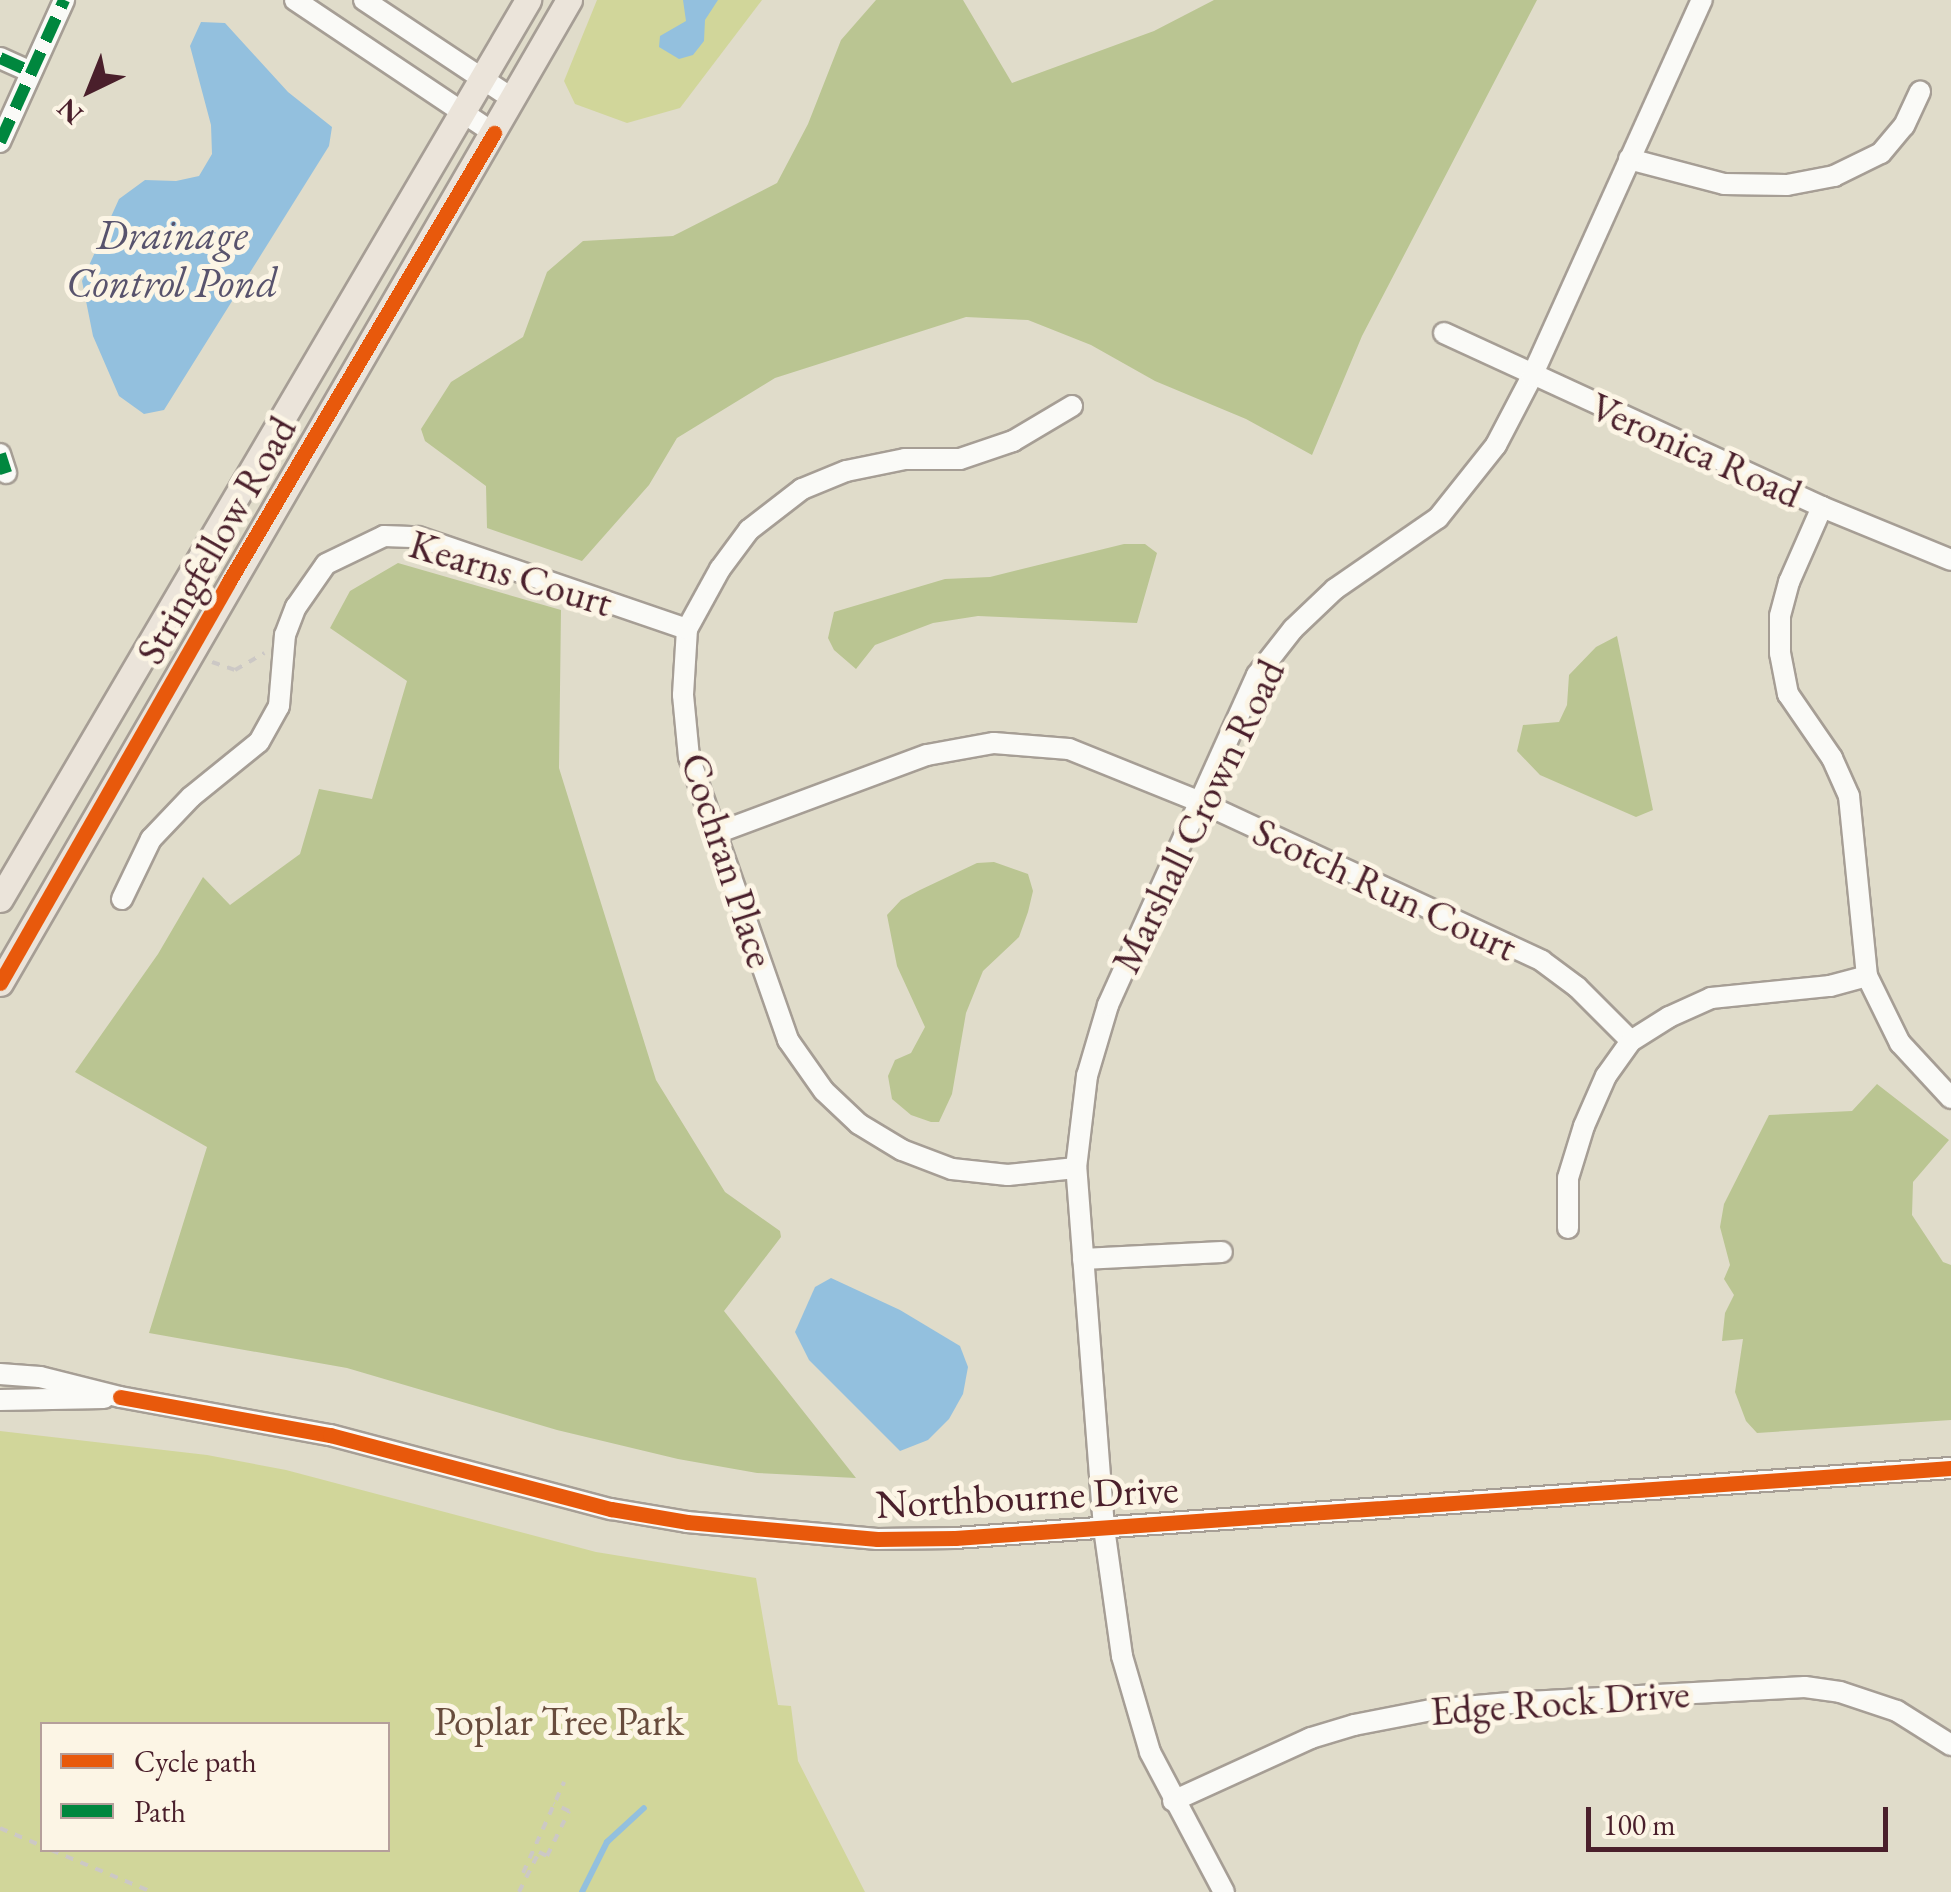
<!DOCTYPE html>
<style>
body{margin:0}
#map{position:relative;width:1951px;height:1892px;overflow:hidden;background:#e0dcca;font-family:"EB Garamond",serif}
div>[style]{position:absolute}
.green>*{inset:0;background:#d1d69a}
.forest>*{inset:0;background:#bac592}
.water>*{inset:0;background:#93c0de}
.stream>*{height:6px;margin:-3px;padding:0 3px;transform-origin:3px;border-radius:3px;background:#93c0de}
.path>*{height:4px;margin-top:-2px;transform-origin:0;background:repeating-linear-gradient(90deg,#ccc8c5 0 8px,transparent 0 16px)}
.roads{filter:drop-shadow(2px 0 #a69e95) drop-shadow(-2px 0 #a69e95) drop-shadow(0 2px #a69e95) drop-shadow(0 -2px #a69e95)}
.minor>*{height:20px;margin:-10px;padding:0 10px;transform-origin:10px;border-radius:10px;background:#fafaf7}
.major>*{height:25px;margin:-12.5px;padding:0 12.5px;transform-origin:12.5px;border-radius:12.5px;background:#ebe4da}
.quiet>*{height:12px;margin-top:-6px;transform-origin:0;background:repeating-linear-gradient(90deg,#00873e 0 25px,transparent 0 37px)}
.cycleway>*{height:15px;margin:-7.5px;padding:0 7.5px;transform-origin:7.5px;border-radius:7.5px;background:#e8590c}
span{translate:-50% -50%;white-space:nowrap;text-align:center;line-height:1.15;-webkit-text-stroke:10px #fcf5e5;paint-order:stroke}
.street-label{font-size:40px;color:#4a1f2b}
.park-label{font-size:40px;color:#684c3d}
.water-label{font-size:42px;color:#58536d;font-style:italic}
.legend{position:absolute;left:40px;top:1722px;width:350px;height:130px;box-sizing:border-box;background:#fcf5e5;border:2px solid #b59f9b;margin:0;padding:12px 18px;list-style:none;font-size:30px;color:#4a1f2b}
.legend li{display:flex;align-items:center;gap:20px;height:50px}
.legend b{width:50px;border:2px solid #b59f9b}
.north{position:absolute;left:40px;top:40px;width:100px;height:100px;-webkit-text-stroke:8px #fcf5e5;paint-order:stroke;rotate:223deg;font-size:28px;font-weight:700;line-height:40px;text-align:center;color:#4a1f2b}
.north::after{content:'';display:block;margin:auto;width:35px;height:45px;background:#4a1f2b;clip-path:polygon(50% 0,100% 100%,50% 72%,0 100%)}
.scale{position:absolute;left:1586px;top:1807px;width:302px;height:45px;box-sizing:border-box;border:5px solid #4a1f2b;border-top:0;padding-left:12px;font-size:30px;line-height:35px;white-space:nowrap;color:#4a1f2b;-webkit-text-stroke:8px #fcf5e5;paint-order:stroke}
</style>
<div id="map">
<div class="green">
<i style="clip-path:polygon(597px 0,762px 0,680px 108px,627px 123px,575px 104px,564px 81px)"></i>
<i style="clip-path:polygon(evenodd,0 1431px,207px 1455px,286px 1470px,596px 1552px,756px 1578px,778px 1705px,791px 1706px,798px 1761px,865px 1892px,0 1892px,0 1431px,42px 1724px,388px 1724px,388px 1850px,42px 1850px,42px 1724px)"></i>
</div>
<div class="forest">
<i style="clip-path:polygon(876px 0,963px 0,1012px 83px,1154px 31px,1214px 0,1537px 0,1362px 336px,1312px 455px,1246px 419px,1155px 381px,1091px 345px,1028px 320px,966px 317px,775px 378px,677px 438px,649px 485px,582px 561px,487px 528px,486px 486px,425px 441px,421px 429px,451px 382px,523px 337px,547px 272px,583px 241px,673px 236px,777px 183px,808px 124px,841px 40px)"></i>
<i style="clip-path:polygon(1124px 544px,1145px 544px,1157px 553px,1137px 623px,978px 616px,933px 623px,875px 645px,856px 669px,834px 650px,828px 638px,834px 612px,945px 579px,990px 577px)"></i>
<i style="clip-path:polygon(398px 563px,561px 610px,559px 768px,656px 1080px,725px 1192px,780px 1231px,781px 1237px,724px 1311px,856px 1478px,757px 1473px,678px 1459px,557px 1430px,347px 1368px,149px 1333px,207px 1147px,75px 1072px,158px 954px,203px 877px,230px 905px,300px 854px,319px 789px,372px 799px,407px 681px,330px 628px,350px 591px)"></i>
<i style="clip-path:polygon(1617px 636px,1653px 810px,1636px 817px,1540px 775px,1517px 751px,1523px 725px,1559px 722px,1567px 705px,1569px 675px,1596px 647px)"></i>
<i style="clip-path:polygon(994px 862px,1028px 874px,1033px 891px,1028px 912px,1019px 937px,983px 971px,966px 1013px,952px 1094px,939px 1122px,931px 1122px,911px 1115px,892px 1099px,888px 1076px,895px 1060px,911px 1053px,925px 1027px,897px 966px,887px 915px,901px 900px,920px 890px,977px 863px)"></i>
<i style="clip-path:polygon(1877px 1084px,1949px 1140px,1913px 1182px,1912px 1215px,1943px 1262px,1951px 1265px,1951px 1420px,1757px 1433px,1746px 1421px,1735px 1392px,1743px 1339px,1722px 1341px,1725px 1313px,1734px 1295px,1724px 1279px,1730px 1265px,1720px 1227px,1724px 1204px,1769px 1115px,1852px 1111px)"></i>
</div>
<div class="water">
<i style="clip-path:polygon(683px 0,718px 0,705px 20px,704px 41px,693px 55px,679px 59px,659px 47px,660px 36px,686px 21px)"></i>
<i style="clip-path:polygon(201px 22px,225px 23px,288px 92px,332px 127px,329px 146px,164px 410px,144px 414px,119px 396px,93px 336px,82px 281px,119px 199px,145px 180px,176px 181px,199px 176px,212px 154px,211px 125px,190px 46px)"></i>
<i style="clip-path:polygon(831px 1278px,900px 1310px,960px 1346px,968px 1367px,963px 1394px,949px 1419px,928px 1440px,900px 1451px,809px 1360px,795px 1332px,815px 1287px)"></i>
</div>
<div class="stream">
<i style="left:582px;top:1892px;width:56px;rotate:-63.4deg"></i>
<i style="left:607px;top:1842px;width:50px;rotate:-42.6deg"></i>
</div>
<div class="path">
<i style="left:212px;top:662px;width:24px;rotate:19deg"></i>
<i style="left:235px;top:670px;width:34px;rotate:-30deg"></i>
<i style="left:0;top:1828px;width:46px;rotate:23.2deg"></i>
<i style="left:51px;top:1850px;width:109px;rotate:22.6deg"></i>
<i style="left:523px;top:1873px;width:100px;rotate:-65.7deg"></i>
<i style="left:519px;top:1892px;width:45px;rotate:-63.4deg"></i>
<i style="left:539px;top:1852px;width:9px;rotate:27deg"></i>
<i style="left:547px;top:1856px;width:50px;rotate:-63.9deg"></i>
<i style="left:569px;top:1811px;width:17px;rotate:-155deg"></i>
</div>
<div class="roads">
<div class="minor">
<i style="left:295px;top:0;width:239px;rotate:33.8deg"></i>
<i style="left:364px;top:0;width:179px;rotate:33.6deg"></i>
<i style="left:0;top:58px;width:32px;rotate:24deg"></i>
<i style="left:0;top:142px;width:156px;rotate:-65.7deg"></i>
<i style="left:1629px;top:159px;width:98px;rotate:14.7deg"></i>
<i style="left:1724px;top:184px;width:63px;rotate:0.9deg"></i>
<i style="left:1787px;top:185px;width:48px;rotate:-10.8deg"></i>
<i style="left:1834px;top:176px;width:52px;rotate:-26.1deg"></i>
<i style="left:1881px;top:153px;width:35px;rotate:-50deg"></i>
<i style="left:1904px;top:126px;width:38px;rotate:-65deg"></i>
<i style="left:1444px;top:333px;width:416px;rotate:24.7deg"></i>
<i style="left:1822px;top:507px;width:139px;rotate:22.3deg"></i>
<i style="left:1072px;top:406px;width:69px;rotate:149.3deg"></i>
<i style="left:1013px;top:441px;width:56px;rotate:161.2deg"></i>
<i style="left:960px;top:459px;width:55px;rotate:180deg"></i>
<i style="left:905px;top:459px;width:60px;rotate:168.5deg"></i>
<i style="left:846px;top:471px;width:48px;rotate:157.8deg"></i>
<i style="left:802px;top:489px;width:67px;rotate:142.3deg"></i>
<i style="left:749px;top:530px;width:49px;rotate:126.6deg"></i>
<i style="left:720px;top:569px;width:68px;rotate:118.8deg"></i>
<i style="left:687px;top:629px;width:66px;rotate:93.5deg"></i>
<i style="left:683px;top:695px;width:62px;rotate:84.5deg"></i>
<i style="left:689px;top:757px;width:300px;rotate:70.7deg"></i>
<i style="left:788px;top:1040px;width:62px;rotate:54.8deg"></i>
<i style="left:824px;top:1091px;width:48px;rotate:43.3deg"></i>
<i style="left:859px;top:1124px;width:50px;rotate:31.2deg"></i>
<i style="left:902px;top:1150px;width:53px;rotate:20.8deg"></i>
<i style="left:952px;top:1169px;width:56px;rotate:6.1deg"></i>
<i style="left:1008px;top:1175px;width:68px;rotate:-5.9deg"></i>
<i style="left:0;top:454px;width:20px;rotate:72deg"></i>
<i style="left:1822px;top:507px;width:82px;rotate:113.7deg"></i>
<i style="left:1789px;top:582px;width:35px;rotate:105deg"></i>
<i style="left:1780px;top:616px;width:37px;rotate:90deg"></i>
<i style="left:1780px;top:653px;width:42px;rotate:79deg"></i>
<i style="left:1788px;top:694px;width:78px;rotate:55.5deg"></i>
<i style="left:1832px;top:758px;width:42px;rotate:65.9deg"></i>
<i style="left:1849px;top:796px;width:181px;rotate:84.3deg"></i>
<i style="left:1867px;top:976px;width:75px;rotate:63.8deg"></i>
<i style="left:1900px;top:1043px;width:75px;rotate:47.2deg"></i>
<i style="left:717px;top:833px;width:224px;rotate:-20.4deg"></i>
<i style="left:927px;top:755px;width:68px;rotate:-10.2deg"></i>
<i style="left:994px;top:743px;width:75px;rotate:4.6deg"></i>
<i style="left:1069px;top:749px;width:139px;rotate:22deg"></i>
<i style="left:1198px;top:801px;width:379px;rotate:24.9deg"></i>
<i style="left:1542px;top:961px;width:44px;rotate:36.6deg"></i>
<i style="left:1577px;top:987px;width:76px;rotate:45deg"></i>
<i style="left:122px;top:899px;width:67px;rotate:-64.2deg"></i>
<i style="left:151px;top:839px;width:58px;rotate:-46.4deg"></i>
<i style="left:191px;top:797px;width:87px;rotate:-39deg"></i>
<i style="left:259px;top:742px;width:41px;rotate:-60.9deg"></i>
<i style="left:279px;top:706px;width:71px;rotate:-85.2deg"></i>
<i style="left:285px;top:635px;width:30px;rotate:-69deg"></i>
<i style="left:296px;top:607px;width:52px;rotate:-55.1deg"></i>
<i style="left:326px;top:564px;width:64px;rotate:-25.8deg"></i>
<i style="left:384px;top:536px;width:34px;rotate:2deg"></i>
<i style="left:418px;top:537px;width:284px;rotate:18.9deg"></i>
<i style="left:1568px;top:1228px;width:50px;rotate:-90deg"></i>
<i style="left:1568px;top:1178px;width:54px;rotate:-72.9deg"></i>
<i style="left:1584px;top:1126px;width:55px;rotate:-66.3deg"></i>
<i style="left:1606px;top:1076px;width:43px;rotate:-54.5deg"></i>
<i style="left:1631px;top:1041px;width:45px;rotate:-32.3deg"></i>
<i style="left:1669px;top:1017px;width:46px;rotate:-24.3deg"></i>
<i style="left:1711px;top:998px;width:120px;rotate:-5.8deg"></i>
<i style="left:1830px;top:986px;width:38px;rotate:-15deg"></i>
<i style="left:1083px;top:1259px;width:139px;rotate:-2.9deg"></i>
<i style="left:0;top:1374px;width:40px;rotate:4.3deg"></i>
<i style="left:40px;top:1377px;width:82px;rotate:14deg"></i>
<i style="left:120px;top:1397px;width:213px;rotate:10.3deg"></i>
<i style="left:330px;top:1435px;width:291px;rotate:14.8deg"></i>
<i style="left:611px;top:1509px;width:77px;rotate:9.7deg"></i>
<i style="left:687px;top:1522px;width:191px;rotate:5.1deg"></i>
<i style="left:877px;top:1539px;width:78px;rotate:-0.7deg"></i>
<i style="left:955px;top:1538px;width:998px;rotate:-4.02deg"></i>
<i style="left:0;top:1400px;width:104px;rotate:-1.1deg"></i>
<i style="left:1173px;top:1801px;width:152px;rotate:-24.5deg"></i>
<i style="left:1311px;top:1738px;width:45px;rotate:-16.8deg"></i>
<i style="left:1354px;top:1725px;width:78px;rotate:-11deg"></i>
<i style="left:1431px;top:1710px;width:79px;rotate:-5.1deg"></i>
<i style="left:1510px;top:1703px;width:295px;rotate:-3.1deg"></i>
<i style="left:1805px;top:1687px;width:35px;rotate:8deg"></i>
<i style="left:1840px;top:1692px;width:60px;rotate:18.4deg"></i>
<i style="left:1897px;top:1711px;width:64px;rotate:32.2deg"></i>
<i style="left:1224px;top:1892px;width:158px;rotate:-117.9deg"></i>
<i style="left:1150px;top:1752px;width:100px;rotate:-106.3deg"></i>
<i style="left:1122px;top:1656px;width:129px;rotate:-98deg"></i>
<i style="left:1104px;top:1528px;width:361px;rotate:-94.4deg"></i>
<i style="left:1076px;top:1168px;width:93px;rotate:-83.2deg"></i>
<i style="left:1087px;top:1076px;width:74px;rotate:-73.5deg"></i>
<i style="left:1108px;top:1005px;width:362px;rotate:-65.7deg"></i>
<i style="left:1257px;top:675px;width:58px;rotate:-52deg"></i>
<i style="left:1293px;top:629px;width:58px;rotate:-43.6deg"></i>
<i style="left:1335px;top:589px;width:125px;rotate:-34.6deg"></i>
<i style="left:1438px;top:518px;width:93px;rotate:-51.5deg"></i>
<i style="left:1496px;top:445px;width:78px;rotate:-62.4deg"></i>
<i style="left:1532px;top:376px;width:413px;rotate:-65.7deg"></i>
</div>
<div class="major">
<i style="left:0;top:899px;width:1043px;rotate:-59.57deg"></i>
<i style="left:0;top:983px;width:1136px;rotate:-59.94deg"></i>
</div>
</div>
<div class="quiet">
<i style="left:0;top:58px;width:32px;rotate:24deg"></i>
<i style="left:0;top:142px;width:156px;rotate:-65.7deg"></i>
<i style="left:0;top:454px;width:20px;rotate:72deg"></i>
</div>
<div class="cycleway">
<i style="left:0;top:983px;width:460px;rotate:-60.3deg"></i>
<i style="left:228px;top:583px;width:523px;rotate:-59.41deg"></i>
<i style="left:120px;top:1397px;width:213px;rotate:10.3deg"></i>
<i style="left:330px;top:1435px;width:291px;rotate:14.8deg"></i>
<i style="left:611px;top:1509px;width:77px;rotate:9.7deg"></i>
<i style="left:687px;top:1522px;width:191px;rotate:5.1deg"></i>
<i style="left:877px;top:1539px;width:78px;rotate:-0.7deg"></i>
<i style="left:955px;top:1538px;width:998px;rotate:-4.02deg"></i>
</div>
<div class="street-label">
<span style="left:1696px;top:450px;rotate:24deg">Veronica Road</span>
<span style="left:216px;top:540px;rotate:-60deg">Stringfellow Road</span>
<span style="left:511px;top:573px;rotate:17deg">Kearns Court</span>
<span style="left:1198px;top:816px;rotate:-64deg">Marshall Crown Road</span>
<span style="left:728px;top:860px;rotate:72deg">Cochran Place</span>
<span style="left:1385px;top:889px;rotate:25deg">Scotch Run Court</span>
<span style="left:1027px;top:1496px;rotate:-3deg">Northbourne Drive</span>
<span style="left:1560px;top:1702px;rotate:-4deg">Edge Rock Drive</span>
</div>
<div class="park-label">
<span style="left:559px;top:1721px">Poplar Tree Park</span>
</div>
<div class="water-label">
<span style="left:172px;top:259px">Drainage<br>Control Pond</span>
</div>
<ul class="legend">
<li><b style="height:12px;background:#e8590c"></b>Cycle path</li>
<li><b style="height:12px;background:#00873e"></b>Path</li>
</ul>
<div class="north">N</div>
<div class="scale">100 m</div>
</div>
